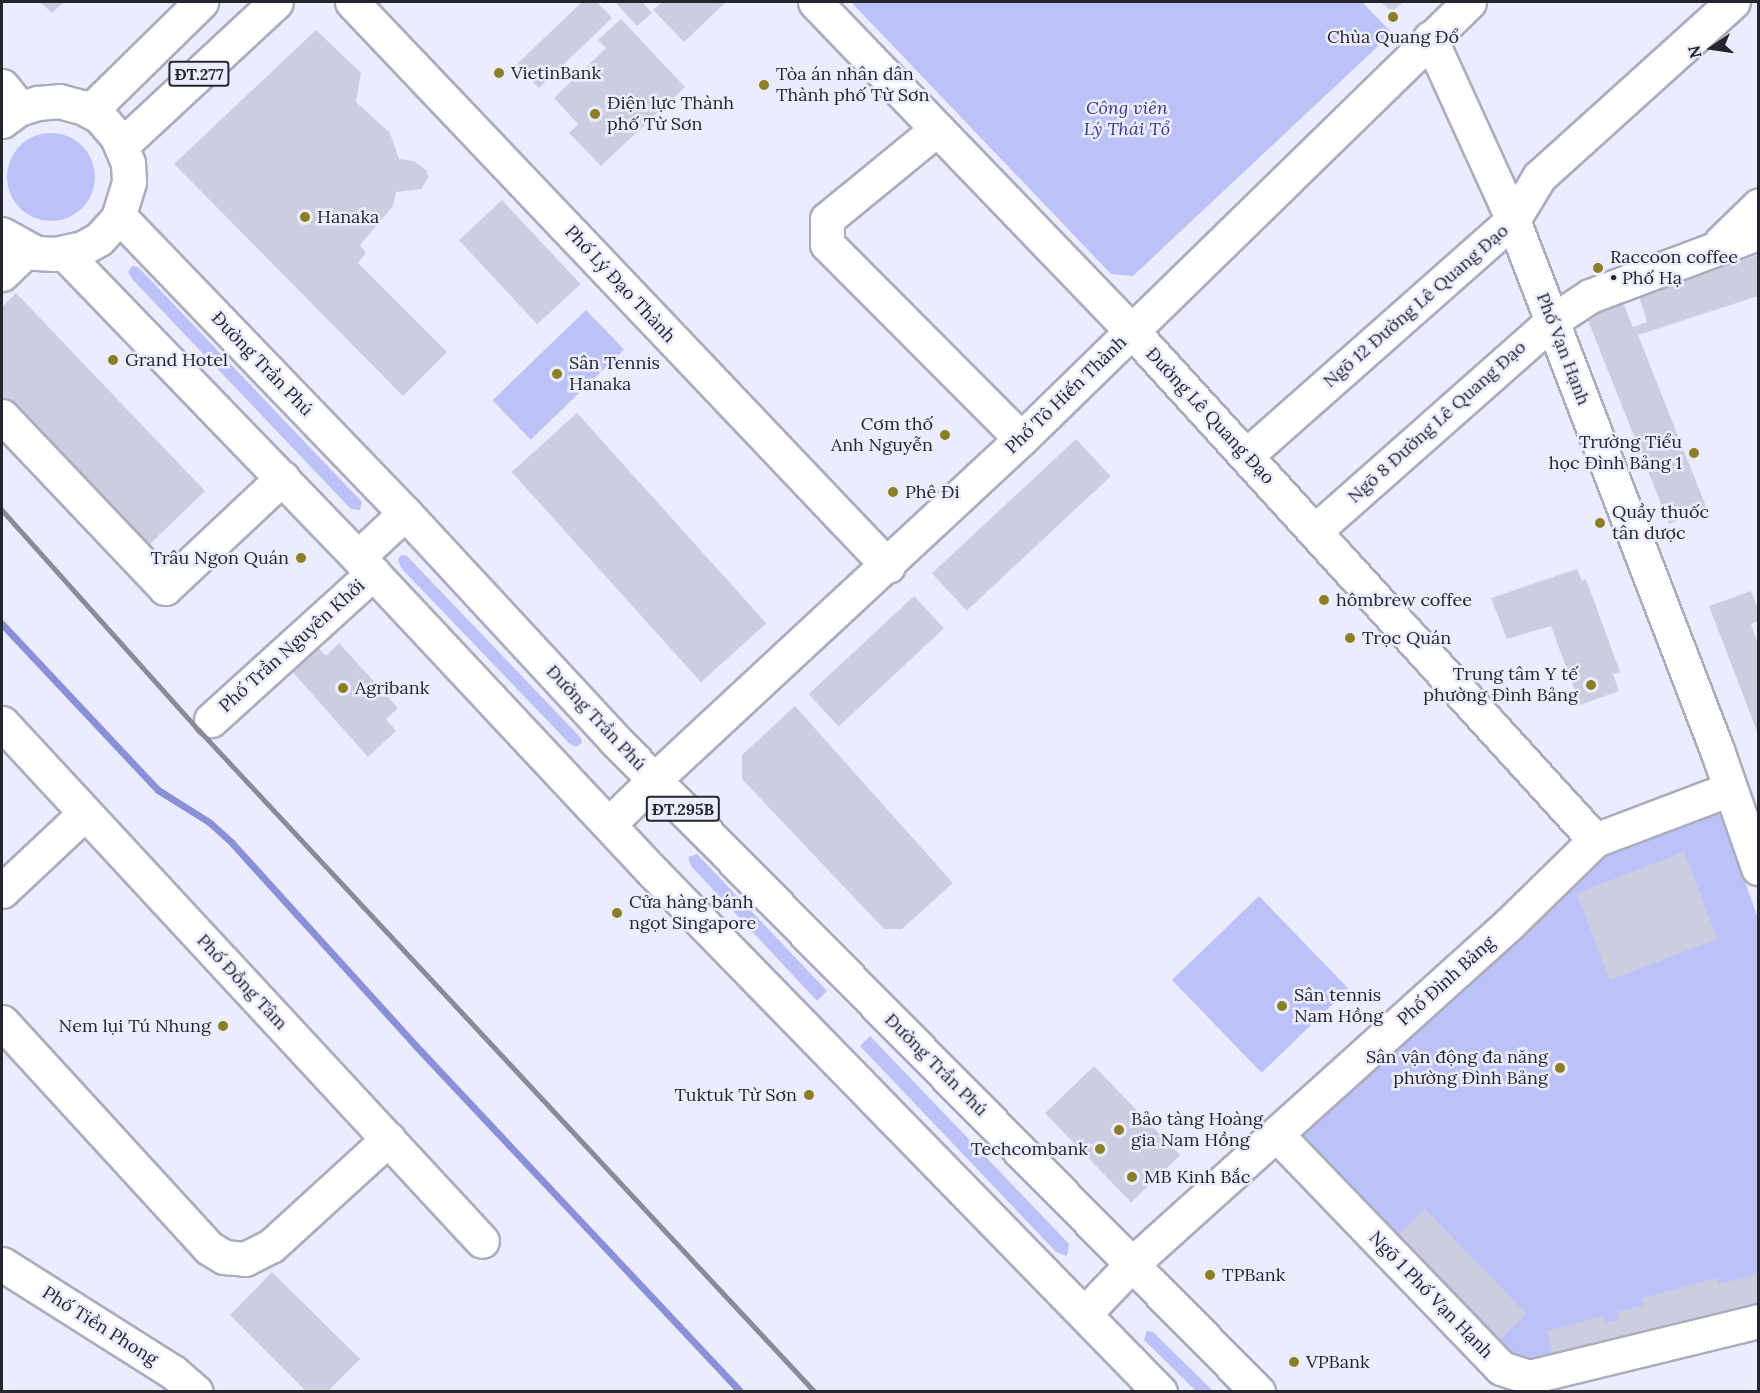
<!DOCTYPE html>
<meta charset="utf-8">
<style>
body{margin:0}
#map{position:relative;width:1760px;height:1393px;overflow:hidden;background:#ebedfe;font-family:Lora,serif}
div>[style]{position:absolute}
.green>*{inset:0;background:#bcc2f8;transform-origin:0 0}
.round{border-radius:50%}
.stream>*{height:7px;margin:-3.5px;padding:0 3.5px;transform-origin:3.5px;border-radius:3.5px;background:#8a8fd8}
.building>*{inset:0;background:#cccedf;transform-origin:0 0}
.roads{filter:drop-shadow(2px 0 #abadbe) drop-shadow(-2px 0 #abadbe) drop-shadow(0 2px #abadbe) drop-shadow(0 -2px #abadbe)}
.minor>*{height:33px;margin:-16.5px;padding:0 16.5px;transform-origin:16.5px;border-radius:16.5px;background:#fff}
.major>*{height:33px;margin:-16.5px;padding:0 16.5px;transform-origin:16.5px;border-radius:16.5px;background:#fff}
.rail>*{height:4.5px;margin:-2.25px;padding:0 2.25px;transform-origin:2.25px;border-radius:2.25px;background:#8a8b97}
.dots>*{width:16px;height:16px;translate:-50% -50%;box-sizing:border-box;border:3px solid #ebedfe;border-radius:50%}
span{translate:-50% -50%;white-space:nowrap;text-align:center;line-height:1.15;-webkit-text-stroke:5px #ebedfe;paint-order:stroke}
.shield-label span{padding:2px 4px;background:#ebedfe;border:2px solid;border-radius:4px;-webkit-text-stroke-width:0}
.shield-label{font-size:16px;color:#25262d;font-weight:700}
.poi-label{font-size:18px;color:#25262d}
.left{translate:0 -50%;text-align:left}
.right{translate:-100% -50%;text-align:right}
.park-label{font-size:18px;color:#39368b;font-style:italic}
.street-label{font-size:18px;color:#25262d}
.frame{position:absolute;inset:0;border:3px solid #25262d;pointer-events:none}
.north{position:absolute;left:1682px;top:18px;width:60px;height:60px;-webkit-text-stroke:4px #ebedfe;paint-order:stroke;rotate:257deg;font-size:16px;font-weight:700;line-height:24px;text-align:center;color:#25262d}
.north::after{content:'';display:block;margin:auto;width:21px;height:27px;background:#25262d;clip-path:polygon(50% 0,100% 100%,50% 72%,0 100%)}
</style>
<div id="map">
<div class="green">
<i style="clip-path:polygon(851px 2px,1362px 2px,1392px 33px,1133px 276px,1111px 274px)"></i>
<i class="round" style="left:7px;top:133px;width:88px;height:88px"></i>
<i style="clip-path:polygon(132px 266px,138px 267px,362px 502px,360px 510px,351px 509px,132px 279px,128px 272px)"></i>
<i style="left:586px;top:310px;width:55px;height:130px;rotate:46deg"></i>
<i style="clip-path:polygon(401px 555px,407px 556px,581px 738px,582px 743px,576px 747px,570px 744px,402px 569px,398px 560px)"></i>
<i style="clip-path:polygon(1718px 807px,1758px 918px,1758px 1305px,1525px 1361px,1506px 1352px,1289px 1134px,1602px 857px)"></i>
<i style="clip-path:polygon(697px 854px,827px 991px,817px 1001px,691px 866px,688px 857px)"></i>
<i style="left:1259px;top:896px;width:129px;height:121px;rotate:46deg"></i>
<i style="clip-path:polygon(870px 1036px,1069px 1244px,1067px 1256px,1056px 1252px,860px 1046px)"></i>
<i style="clip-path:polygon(1147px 1331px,1153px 1332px,1213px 1391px,1196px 1391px,1144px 1340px)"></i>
</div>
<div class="stream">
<i style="left:2px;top:624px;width:228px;rotate:46.8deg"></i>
<i style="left:158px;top:790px;width:60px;rotate:32.1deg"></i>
<i style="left:209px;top:822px;width:31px;rotate:42deg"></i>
<i style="left:232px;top:843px;width:273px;rotate:47.8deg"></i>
<i style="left:415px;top:1045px;width:476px;rotate:46.8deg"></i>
</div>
<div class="building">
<i style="clip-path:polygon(40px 2px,64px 2px,52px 13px)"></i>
<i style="clip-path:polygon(582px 2px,597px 2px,612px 18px,539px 88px,516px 65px)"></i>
<i style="clip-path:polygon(615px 2px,642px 2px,652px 13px,637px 26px)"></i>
<i style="clip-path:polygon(662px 2px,726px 2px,684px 42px,653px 10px)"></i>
<i style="clip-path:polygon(1381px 2px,1403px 2px,1392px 12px)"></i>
<i style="clip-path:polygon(621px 19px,685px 87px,601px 166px,569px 133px,578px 124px,554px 98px,606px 48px,598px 40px)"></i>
<i style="clip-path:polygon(316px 30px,361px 73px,356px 102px,390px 133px,399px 159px,414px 161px,427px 171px,428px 178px,421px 189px,396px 192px,393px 206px,360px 245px,366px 253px,358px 263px,447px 352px,403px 396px,174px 164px)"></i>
<i style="left:502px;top:200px;width:115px;height:59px;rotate:47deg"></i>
<i style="clip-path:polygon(1758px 255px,1758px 296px,1638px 335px,1707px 509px,1669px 524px,1585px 313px,1621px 298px,1633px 327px,1647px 322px,1638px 293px)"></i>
<i style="clip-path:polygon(16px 293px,205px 491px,150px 544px,130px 541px,2px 406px,2px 307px)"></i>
<i style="left:577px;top:413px;width:283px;height:88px;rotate:48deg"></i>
<i style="left:1076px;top:439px;width:51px;height:197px;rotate:47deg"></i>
<i style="clip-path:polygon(1577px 569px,1582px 581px,1586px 579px,1620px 672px,1613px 674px,1619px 691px,1580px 705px,1551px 626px,1507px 639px,1491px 598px)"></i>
<i style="clip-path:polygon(1751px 591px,1758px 609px,1758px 621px,1751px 624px,1758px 644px,1758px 734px,1709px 606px)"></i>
<i style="left:914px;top:596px;width:44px;height:144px;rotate:47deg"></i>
<i style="clip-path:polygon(339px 643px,398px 708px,386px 719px,396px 731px,368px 757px,289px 668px,315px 644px,326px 656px)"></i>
<i style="clip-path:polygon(795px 706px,953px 883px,902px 929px,884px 929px,742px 779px,742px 755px)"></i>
<i style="left:1684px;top:852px;width:93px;height:115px;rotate:69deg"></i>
<i style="left:1094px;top:1066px;width:124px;height:68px;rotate:46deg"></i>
<i style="left:1425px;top:1209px;width:146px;height:36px;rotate:46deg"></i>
<i style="clip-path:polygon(272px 1272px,360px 1359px,327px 1392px,307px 1392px,230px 1315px)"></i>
<i style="clip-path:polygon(1758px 1274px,1758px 1302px,1553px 1355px,1547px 1331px,1604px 1316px,1606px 1323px,1619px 1320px,1617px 1312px,1644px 1305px,1642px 1298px,1717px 1278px,1719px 1284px)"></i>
</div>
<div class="roads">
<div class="minor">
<i style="left:352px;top:2px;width:778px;rotate:46.46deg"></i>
<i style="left:1430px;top:38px;width:200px;rotate:65.5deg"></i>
<i style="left:1513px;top:220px;width:568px;rotate:68.95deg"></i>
<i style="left:1717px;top:750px;width:125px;rotate:70.8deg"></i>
<i style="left:937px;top:129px;width:142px;rotate:140.7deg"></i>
<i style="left:827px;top:219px;width:25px;rotate:90deg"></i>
<i style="left:827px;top:244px;width:275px;rotate:45.1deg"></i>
<i style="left:1721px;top:242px;width:52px;rotate:-44.2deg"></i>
<i style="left:2px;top:416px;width:237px;rotate:46.5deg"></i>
<i style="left:165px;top:588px;width:161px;rotate:-43.2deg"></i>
<i style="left:1247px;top:455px;width:355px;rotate:-41.5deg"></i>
<i style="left:1513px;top:220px;width:50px;rotate:-58.8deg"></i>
<i style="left:1539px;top:177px;width:261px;rotate:-42.1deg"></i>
<i style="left:1316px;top:530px;width:315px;rotate:-41.5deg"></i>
<i style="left:1552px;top:321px;width:45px;rotate:-33.3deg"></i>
<i style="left:1590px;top:296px;width:179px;rotate:-20.6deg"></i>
<i style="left:211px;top:720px;width:219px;rotate:-42.2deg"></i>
<i style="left:2px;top:723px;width:706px;rotate:47.18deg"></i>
<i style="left:654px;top:780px;width:501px;rotate:-42.9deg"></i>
<i style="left:1021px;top:439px;width:626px;rotate:-44.29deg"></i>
<i style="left:2px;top:891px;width:114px;rotate:-43.2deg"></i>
<i style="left:2px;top:1022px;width:306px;rotate:47.5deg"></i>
<i style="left:209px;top:1248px;width:17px;rotate:31deg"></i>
<i style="left:224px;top:1257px;width:21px;rotate:5deg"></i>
<i style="left:245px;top:1259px;width:29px;rotate:-27deg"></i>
<i style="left:271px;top:1246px;width:159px;rotate:-42.4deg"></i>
<i style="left:1277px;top:1135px;width:323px;rotate:46.1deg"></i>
<i style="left:1501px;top:1368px;width:29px;rotate:18deg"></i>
<i style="left:1529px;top:1377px;width:236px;rotate:-13.7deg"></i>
<i style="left:1133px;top:1263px;width:506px;rotate:-42.04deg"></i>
<i style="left:1509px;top:924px;width:120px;rotate:-44.3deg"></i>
<i style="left:1595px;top:840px;width:144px;rotate:-20.7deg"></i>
<i style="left:2px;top:1264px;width:202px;rotate:32.3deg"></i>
<i style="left:173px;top:1372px;width:30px;rotate:41deg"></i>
</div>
<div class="major">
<i style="left:815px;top:2px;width:457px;rotate:46.1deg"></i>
<i style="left:1132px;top:331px;width:688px;rotate:47.71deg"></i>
<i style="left:2px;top:86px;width:28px;rotate:51deg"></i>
<i style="left:90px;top:111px;width:156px;rotate:-44.5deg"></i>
<i style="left:2px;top:121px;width:20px;rotate:-37deg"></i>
<i style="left:18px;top:109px;width:21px;rotate:-17deg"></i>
<i style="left:38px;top:103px;width:21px;rotate:-5deg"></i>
<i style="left:59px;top:101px;width:24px;rotate:15deg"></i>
<i style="left:82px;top:107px;width:19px;rotate:28deg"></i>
<i style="left:99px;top:116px;width:28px;rotate:49deg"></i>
<i style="left:117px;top:137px;width:28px;rotate:67deg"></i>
<i style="left:128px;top:163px;width:19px;rotate:87deg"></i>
<i style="left:129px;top:182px;width:38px;rotate:107deg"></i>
<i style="left:118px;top:218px;width:28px;rotate:132deg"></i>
<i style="left:99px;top:239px;width:18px;rotate:151deg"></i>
<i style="left:83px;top:248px;width:29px;rotate:168deg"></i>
<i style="left:55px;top:254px;width:19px;rotate:-177deg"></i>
<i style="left:36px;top:253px;width:39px;rotate:-151deg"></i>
<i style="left:122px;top:145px;width:210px;rotate:-42.9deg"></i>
<i style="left:119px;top:216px;width:412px;rotate:46.1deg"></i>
<i style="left:405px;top:513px;width:309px;rotate:47.2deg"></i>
<i style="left:615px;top:740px;width:916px;rotate:45.4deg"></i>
<i style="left:64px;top:253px;width:445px;rotate:46deg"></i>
<i style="left:373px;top:573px;width:411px;rotate:46.9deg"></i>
<i style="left:654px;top:873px;width:725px;rotate:45.73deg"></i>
<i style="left:2px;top:274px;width:35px;rotate:-44deg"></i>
<i style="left:358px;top:557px;width:64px;rotate:-43.1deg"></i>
<i style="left:609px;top:824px;width:63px;rotate:-44.4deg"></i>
<i style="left:1085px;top:1313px;width:69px;rotate:-46.2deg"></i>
</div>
</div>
<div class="rail">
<i style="left:2px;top:510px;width:295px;rotate:48.2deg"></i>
<i style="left:199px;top:730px;width:904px;rotate:47.06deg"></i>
</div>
<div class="dots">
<i style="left:1393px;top:17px;background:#8c7e24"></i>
<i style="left:499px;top:73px;background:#8c7e24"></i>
<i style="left:764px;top:85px;background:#8c7e24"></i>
<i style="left:595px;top:114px;background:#8c7e24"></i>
<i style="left:305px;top:217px;background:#8c7e24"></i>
<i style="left:1598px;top:268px;background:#8c7e24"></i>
<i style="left:113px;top:360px;background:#8c7e24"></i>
<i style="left:557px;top:374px;background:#8c7e24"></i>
<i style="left:945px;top:435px;background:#8c7e24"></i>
<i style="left:1694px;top:453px;background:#8c7e24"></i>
<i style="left:893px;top:492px;background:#8c7e24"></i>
<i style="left:1600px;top:523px;background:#8c7e24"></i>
<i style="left:301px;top:558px;background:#8c7e24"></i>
<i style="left:1324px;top:600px;background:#8c7e24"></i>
<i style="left:1350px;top:638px;background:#8c7e24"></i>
<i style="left:1591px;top:685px;background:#8c7e24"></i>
<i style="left:343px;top:688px;background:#8c7e24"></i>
<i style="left:617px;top:913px;background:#8c7e24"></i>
<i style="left:1282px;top:1006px;background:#8c7e24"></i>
<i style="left:223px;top:1026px;background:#8c7e24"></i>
<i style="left:1560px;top:1068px;background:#8c7e24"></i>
<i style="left:809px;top:1095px;background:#8c7e24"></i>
<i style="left:1119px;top:1130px;background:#8c7e24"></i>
<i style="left:1100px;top:1149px;background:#8c7e24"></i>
<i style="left:1132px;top:1177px;background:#8c7e24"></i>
<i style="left:1210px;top:1275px;background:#8c7e24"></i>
<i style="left:1294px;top:1362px;background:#8c7e24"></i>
</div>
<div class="shield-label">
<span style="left:199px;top:74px">ĐT.277</span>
<span style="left:683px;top:809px">ĐT.295B</span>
</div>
<div class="poi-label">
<span style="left:1393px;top:37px">Chùa Quang Đổ</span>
<span class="left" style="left:511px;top:73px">VietinBank</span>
<span class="left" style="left:776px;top:85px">Tòa án nhân dân<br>Thành phố Từ Sơn</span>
<span class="left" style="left:607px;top:114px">Điện lực Thành<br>phố Từ Sơn</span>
<span class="left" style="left:317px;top:217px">Hanaka</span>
<span class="left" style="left:1610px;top:268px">Raccoon coffee<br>• Phố Hạ</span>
<span class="left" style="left:125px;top:360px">Grand Hotel</span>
<span class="left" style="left:569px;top:374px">Sân Tennis<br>Hanaka</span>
<span class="right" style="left:933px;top:435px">Cơm thố<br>Anh Nguyễn</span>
<span class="right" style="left:1682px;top:453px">Trường Tiểu<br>học Đình Bảng 1</span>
<span class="left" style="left:905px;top:492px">Phê Đi</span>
<span class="left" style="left:1612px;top:523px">Quầy thuốc<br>tân dược</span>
<span class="right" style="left:289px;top:558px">Trâu Ngon Quán</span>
<span class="left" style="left:1336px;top:600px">hômbrew coffee</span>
<span class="left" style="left:1362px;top:638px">Trọc Quán</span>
<span class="right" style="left:1578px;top:685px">Trung tâm Y tế<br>phường Đình Bảng</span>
<span class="left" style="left:355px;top:688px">Agribank</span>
<span class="left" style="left:629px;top:913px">Cửa hàng bánh<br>ngọt Singapore</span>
<span class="left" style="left:1294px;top:1006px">Sân tennis<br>Nam Hồng</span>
<span class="right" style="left:211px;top:1026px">Nem lụi Tú Nhung</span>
<span class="right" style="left:1548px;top:1068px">Sân vận động đa năng<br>phường Đình Bảng</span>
<span class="right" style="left:797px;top:1095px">Tuktuk Từ Sơn</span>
<span class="left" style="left:1131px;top:1130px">Bảo tàng Hoàng<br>gia Nam Hồng</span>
<span class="right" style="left:1088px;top:1149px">Techcombank</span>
<span class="left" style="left:1144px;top:1177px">MB Kinh Bắc</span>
<span class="left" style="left:1222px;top:1275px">TPBank</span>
<span class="left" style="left:1306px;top:1362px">VPBank</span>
</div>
<div class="park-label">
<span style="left:1127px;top:119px">Công viên<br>Lý Thái Tổ</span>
</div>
<div class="street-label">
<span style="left:620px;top:284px;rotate:47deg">Phố Lý Đạo Thành</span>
<span style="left:1416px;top:306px;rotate:-41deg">Ngõ 12 Đường Lê Quang Đạo</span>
<span style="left:1563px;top:349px;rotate:69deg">Phố Vạn Hạnh</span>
<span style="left:262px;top:364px;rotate:46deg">Đường Trần Phú</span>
<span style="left:1066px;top:395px;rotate:-44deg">Phố Tô Hiến Thành</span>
<span style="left:1210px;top:416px;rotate:47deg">Đường Lê Quang Đạo</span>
<span style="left:1437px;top:422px;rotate:-42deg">Ngõ 8 Đường Lê Quang Đạo</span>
<span style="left:292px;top:646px;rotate:-42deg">Phố Trần Nguyên Khởi</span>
<span style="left:596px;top:718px;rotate:47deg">Đường Trần Phú</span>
<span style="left:1446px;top:981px;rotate:-42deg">Phố Đình Bảng</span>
<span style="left:242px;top:982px;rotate:47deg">Phố Đồng Tâm</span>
<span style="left:936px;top:1065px;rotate:45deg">Đường Trần Phú</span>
<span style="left:1431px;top:1295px;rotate:46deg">Ngõ 1 Phố Vạn Hạnh</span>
<span style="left:100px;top:1326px;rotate:32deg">Phố Tiền Phong</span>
</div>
<div class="frame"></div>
<div class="north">N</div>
</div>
